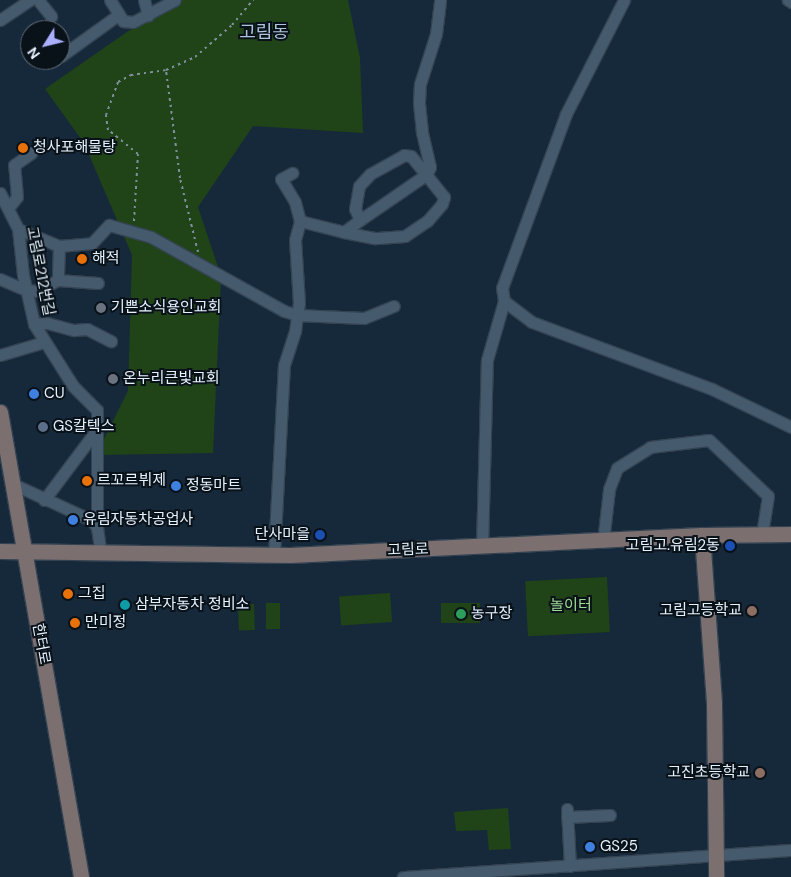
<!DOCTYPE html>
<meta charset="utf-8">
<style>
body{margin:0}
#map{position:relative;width:791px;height:877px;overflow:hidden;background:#16293b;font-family:"DM Sans","Noto Sans KR",sans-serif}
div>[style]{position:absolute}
.green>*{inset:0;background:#204417;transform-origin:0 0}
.path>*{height:2px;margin-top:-1px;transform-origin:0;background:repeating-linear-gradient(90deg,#80909f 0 2.5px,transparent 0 6.5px)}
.roads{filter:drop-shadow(1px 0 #344351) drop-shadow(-1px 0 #344351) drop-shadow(0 1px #344351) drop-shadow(0 -1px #344351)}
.street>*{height:11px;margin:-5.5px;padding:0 5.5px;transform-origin:5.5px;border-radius:5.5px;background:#455a6d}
.secondary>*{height:15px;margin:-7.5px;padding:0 7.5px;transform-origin:7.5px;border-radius:7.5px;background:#7b6f70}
.dots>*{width:14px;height:14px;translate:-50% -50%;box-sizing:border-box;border:2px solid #091119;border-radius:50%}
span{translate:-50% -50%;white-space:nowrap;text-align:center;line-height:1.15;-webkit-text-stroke:4px #091119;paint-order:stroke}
.poi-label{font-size:15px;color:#e5f1fd}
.left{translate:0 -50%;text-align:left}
.right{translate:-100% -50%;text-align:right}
.street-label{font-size:15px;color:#e5f1fd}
.park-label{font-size:15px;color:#9fda92}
.quarter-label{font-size:18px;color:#adc4db}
.north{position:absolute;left:20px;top:20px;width:50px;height:50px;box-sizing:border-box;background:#091119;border:1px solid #616b74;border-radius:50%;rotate:234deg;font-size:14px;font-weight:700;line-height:20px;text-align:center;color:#e5f1fd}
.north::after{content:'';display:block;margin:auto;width:18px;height:22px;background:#aab0fc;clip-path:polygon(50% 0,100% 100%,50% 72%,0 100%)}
</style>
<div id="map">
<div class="green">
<i style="clip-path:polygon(173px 0,348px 0,360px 58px,363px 133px,253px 126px,198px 207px,221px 276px,213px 453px,96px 455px,128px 391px,132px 255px,84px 143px,45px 89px)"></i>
<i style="left:607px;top:577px;width:55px;height:82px;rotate:87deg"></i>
<i style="left:390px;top:593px;width:29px;height:51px;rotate:86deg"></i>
<i style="left:266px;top:603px;width:14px;height:26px"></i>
<i style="left:480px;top:603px;width:20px;height:39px;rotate:90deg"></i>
<i style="left:254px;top:604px;width:26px;height:16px;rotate:88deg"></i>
<i style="clip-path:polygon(508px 808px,511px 849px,489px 850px,487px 830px,456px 831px,454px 812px)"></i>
</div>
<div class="path">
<i style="left:134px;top:221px;width:67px;rotate:-86.6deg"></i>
<i style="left:138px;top:154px;width:38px;rotate:-141deg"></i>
<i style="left:108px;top:130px;width:15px;rotate:-98deg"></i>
<i style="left:106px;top:115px;width:35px;rotate:-70deg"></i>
<i style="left:118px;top:82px;width:15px;rotate:-28deg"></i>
<i style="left:131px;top:75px;width:35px;rotate:-8deg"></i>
<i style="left:198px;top:252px;width:76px;rotate:-103.7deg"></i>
<i style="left:180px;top:178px;width:109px;rotate:-97.4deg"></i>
<i style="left:166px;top:70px;width:32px;rotate:-24deg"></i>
<i style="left:195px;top:57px;width:49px;rotate:-40.9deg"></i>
<i style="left:232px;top:25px;width:33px;rotate:-50deg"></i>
</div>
<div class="roads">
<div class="street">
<i style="left:38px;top:0;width:21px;rotate:51deg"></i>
<i style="left:110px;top:0;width:25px;rotate:58deg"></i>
<i style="left:123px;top:21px;width:10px;rotate:6deg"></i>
<i style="left:133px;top:22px;width:47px;rotate:-27.6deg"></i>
<i style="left:144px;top:0;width:16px;rotate:75deg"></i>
<i style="left:624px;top:0;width:128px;rotate:117deg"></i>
<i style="left:566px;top:114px;width:185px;rotate:110.2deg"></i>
<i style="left:502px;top:288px;width:13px;rotate:81deg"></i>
<i style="left:504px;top:301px;width:35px;rotate:37deg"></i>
<i style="left:532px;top:322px;width:192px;rotate:20.4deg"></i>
<i style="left:712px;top:389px;width:88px;rotate:25.7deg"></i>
<i style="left:788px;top:0;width:4px;rotate:34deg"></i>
<i style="left:0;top:20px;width:36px;rotate:-34deg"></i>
<i style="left:61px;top:56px;width:70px;rotate:-35.7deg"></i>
<i style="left:0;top:193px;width:40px;rotate:63.4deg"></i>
<i style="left:18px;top:229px;width:46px;rotate:83.8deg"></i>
<i style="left:23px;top:275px;width:50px;rotate:77.3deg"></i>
<i style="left:34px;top:324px;width:73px;rotate:57.8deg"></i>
<i style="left:73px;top:386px;width:34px;rotate:45deg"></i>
<i style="left:97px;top:410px;width:119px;rotate:90deg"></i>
<i style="left:8px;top:208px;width:14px;rotate:-51deg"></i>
<i style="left:17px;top:197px;width:32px;rotate:-95deg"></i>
<i style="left:14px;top:165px;width:21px;rotate:-35deg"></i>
<i style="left:360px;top:220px;width:81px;rotate:-34.5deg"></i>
<i style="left:427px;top:174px;width:8px;rotate:-67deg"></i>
<i style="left:430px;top:167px;width:36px;rotate:-103deg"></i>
<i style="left:422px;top:132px;width:30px;rotate:-96deg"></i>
<i style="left:419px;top:102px;width:18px;rotate:-87deg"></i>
<i style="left:420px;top:84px;width:52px;rotate:-72.3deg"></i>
<i style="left:436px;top:34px;width:34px;rotate:-83deg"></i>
<i style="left:300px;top:221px;width:45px;rotate:14deg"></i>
<i style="left:344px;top:232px;width:20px;rotate:-37deg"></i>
<i style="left:360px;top:220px;width:12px;rotate:-114deg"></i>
<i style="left:355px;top:209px;width:23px;rotate:-80deg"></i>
<i style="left:359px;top:186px;width:16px;rotate:-47deg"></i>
<i style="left:370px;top:174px;width:39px;rotate:-29deg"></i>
<i style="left:404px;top:155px;width:7px;rotate:8deg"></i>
<i style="left:411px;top:156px;width:53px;rotate:51.2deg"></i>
<i style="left:444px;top:197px;width:7px;rotate:106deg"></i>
<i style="left:442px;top:204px;width:23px;rotate:131deg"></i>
<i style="left:427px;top:221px;width:27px;rotate:146deg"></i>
<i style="left:405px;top:236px;width:31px;rotate:176deg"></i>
<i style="left:374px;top:238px;width:31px;rotate:-169deg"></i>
<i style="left:18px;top:229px;width:44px;rotate:22.5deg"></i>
<i style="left:59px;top:246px;width:34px;rotate:92deg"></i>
<i style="left:59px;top:246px;width:33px;rotate:-5deg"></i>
<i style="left:92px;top:243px;width:25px;rotate:-47deg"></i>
<i style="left:109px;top:225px;width:44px;rotate:15.9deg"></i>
<i style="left:151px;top:237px;width:152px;rotate:29.1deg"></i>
<i style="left:284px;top:311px;width:14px;rotate:17deg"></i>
<i style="left:297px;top:315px;width:67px;rotate:2.6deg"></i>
<i style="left:364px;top:318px;width:32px;rotate:-22deg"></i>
<i style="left:0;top:279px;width:28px;rotate:23deg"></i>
<i style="left:26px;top:290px;width:11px;rotate:5deg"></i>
<i style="left:37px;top:291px;width:24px;rotate:-28deg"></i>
<i style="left:58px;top:280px;width:40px;rotate:4.3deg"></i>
<i style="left:34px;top:324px;width:13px;rotate:-4deg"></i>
<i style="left:47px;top:323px;width:28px;rotate:15deg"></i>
<i style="left:74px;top:330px;width:13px;rotate:-4deg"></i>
<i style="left:87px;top:329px;width:27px;rotate:27deg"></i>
<i style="left:0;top:355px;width:46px;rotate:-16.5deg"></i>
<i style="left:13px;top:484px;width:86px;rotate:24.8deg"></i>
<i style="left:91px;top:520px;width:9px;rotate:49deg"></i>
<i style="left:97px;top:527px;width:27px;rotate:82deg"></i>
<i style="left:44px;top:500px;width:90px;rotate:-53.1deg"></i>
<i style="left:603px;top:542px;width:53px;rotate:-83.5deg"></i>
<i style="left:609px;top:489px;width:22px;rotate:-69deg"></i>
<i style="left:617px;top:468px;width:39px;rotate:-32deg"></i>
<i style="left:650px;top:447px;width:59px;rotate:-6.8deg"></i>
<i style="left:709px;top:440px;width:81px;rotate:43.5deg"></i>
<i style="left:768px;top:496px;width:39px;rotate:99deg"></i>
<i style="left:482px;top:547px;width:187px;rotate:-88.5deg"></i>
<i style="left:487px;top:360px;width:61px;rotate:-73.9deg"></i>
<i style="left:274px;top:555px;width:190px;rotate:-87deg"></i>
<i style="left:284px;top:365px;width:36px;rotate:-72deg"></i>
<i style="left:295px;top:331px;width:28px;rotate:-82deg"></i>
<i style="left:299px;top:303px;width:63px;rotate:-93.6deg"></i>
<i style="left:295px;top:240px;width:20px;rotate:-75deg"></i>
<i style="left:300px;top:221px;width:20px;rotate:-105deg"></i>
<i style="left:295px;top:202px;width:27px;rotate:-121deg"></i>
<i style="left:281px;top:179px;width:13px;rotate:-29deg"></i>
<i style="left:567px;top:809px;width:57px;rotate:87deg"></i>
<i style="left:567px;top:817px;width:43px;rotate:-2.7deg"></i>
<i style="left:403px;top:877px;width:389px;rotate:-4deg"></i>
</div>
<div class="secondary">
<i style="left:0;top:412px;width:472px;rotate:80.1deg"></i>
<i style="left:702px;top:535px;width:169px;rotate:85.9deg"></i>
<i style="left:714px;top:704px;width:173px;rotate:89.3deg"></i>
<i style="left:0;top:551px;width:290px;rotate:0.8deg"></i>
<i style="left:290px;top:555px;width:412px;rotate:-2.8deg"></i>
<i style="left:702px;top:535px;width:89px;rotate:-0.6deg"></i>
</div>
</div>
<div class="dots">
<i style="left:23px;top:148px;background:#e8710a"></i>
<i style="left:82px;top:259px;background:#e8710a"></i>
<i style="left:101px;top:308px;background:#6b7280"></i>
<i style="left:113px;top:379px;background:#6b7280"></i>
<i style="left:34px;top:394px;background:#3f7fe0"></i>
<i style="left:43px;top:427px;background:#5c6f8a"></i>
<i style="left:87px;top:481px;background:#e8710a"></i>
<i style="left:176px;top:486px;background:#3f7fe0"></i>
<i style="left:73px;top:520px;background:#3f7fe0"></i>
<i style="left:320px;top:535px;background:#1a4fb4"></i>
<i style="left:730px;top:546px;background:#1a4fb4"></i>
<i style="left:68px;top:594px;background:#e8710a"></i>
<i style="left:125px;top:605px;background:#0f9aa8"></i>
<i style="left:752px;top:611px;background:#8d6e63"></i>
<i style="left:461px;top:614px;background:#2e9e5b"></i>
<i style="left:75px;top:623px;background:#e8710a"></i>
<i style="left:760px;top:773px;background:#8d6e63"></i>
<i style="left:590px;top:847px;background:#3f7fe0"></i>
</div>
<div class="poi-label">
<span class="left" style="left:33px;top:148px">청사포해물탕</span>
<span class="left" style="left:92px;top:259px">해적</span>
<span class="left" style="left:111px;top:308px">기쁜소식용인교회</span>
<span class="left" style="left:123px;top:379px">온누리큰빛교회</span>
<span class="left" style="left:44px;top:394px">CU</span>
<span class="left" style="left:53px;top:427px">GS칼텍스</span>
<span class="left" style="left:97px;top:481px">르꼬르뷔제</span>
<span class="left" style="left:186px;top:486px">정동마트</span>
<span class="left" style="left:83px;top:520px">유림자동차공업사</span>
<span class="right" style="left:310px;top:535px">단사마을</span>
<span class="right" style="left:720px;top:546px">고림고.유림2동</span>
<span class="left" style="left:78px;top:594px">그집</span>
<span class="left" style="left:135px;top:605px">삼부자동차 정비소</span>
<span class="right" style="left:742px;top:611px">고림고등학교</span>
<span class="left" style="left:471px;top:614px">농구장</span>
<span class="left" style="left:85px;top:623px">만미정</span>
<span class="right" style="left:750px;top:773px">고진초등학교</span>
<span class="left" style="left:600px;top:847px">GS25</span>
</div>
<div class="street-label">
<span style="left:40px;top:271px;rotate:79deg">고림로212번길</span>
<span style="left:408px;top:550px;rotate:-2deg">고림로</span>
<span style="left:41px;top:644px;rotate:80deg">한터로</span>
</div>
<div class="park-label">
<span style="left:571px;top:606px">놀이터</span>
</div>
<div class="quarter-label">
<span style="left:264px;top:32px">고림동</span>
</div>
<div class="north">N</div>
</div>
